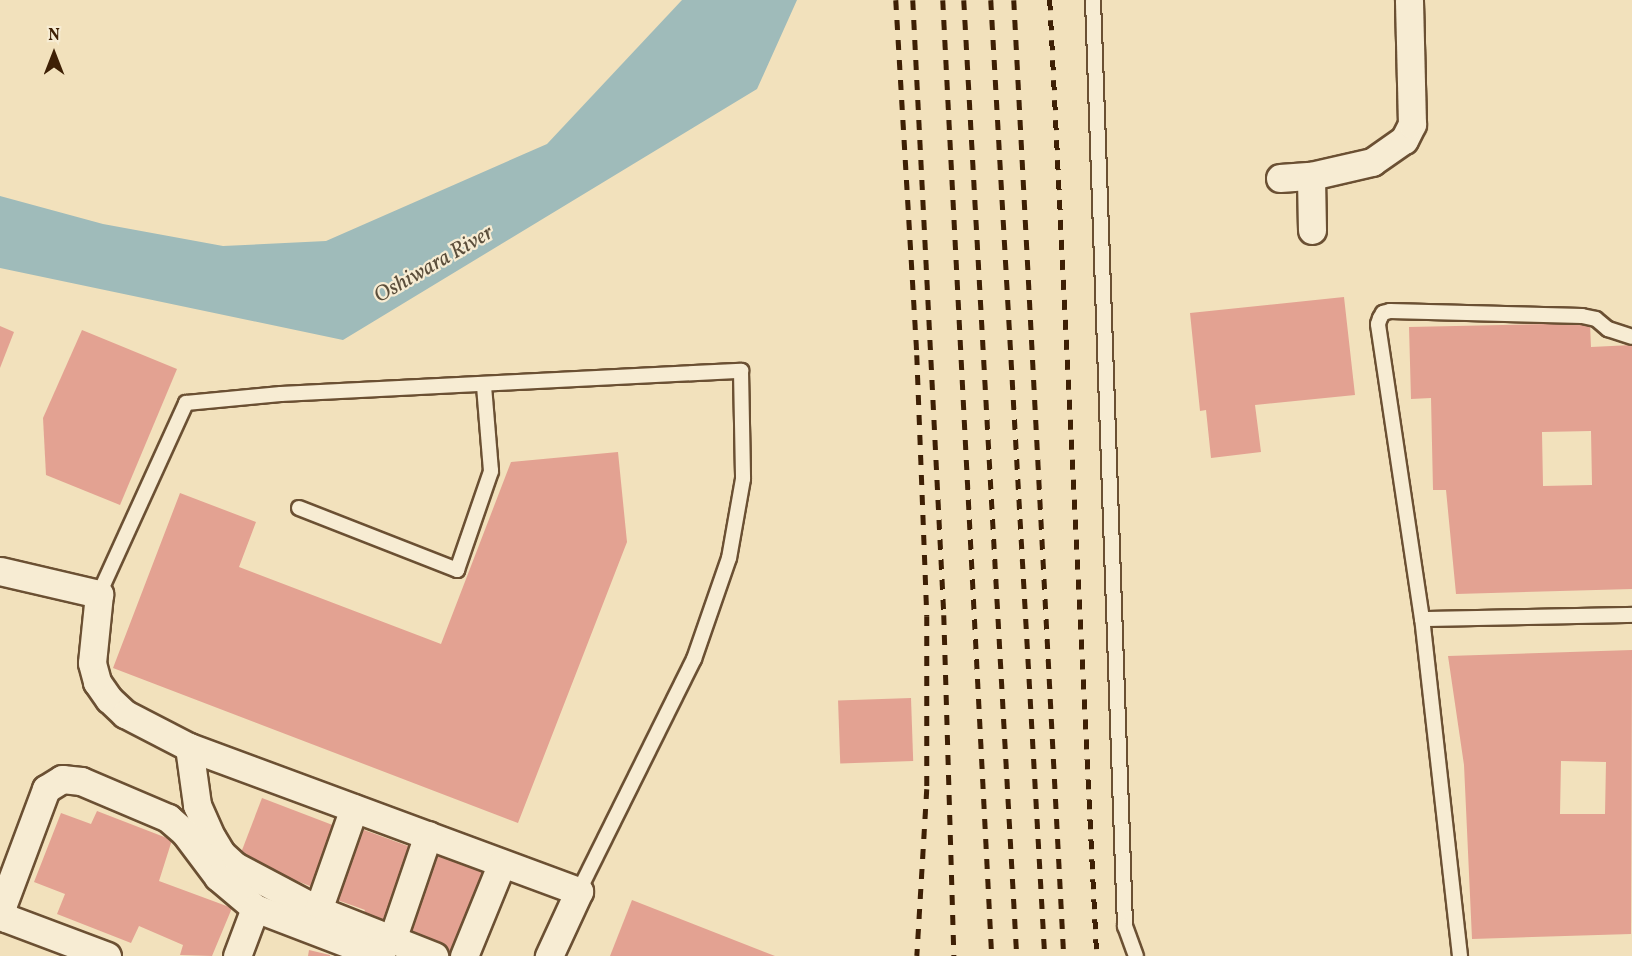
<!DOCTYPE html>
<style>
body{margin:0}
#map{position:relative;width:1632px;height:956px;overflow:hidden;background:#f2e1bc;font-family:Vollkorn,serif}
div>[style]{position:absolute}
.water>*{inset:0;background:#9fbbba}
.building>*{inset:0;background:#e3a292;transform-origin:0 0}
.roads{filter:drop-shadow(2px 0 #6b5033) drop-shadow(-2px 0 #6b5033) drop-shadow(0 2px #6b5033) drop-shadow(0 -2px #6b5033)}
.lane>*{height:14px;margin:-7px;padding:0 7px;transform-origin:7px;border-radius:7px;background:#f7ecd3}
.street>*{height:27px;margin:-13.5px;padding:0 13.5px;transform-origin:13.5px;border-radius:13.5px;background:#f7ecd3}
.rail>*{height:4.5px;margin-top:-2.25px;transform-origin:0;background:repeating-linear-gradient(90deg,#3e2005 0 10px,transparent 0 20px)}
span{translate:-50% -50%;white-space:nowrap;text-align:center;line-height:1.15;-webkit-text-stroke:4.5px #f7ecd3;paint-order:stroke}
.water-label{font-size:22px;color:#5b4e3b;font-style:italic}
.north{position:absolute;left:24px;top:24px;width:60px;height:60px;-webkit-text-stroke:4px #f7ecd3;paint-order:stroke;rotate:0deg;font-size:16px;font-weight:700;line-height:24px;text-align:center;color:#3e2005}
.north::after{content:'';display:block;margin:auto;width:21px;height:27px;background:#3e2005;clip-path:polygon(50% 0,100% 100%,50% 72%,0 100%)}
</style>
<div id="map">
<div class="water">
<i style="clip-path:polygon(682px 0,797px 0,757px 89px,343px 340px,0 268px,0 196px,103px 224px,223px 246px,326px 241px,547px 144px)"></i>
</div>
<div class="building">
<i style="clip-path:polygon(1344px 297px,1355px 395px,1255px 405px,1261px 452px,1211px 458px,1206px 410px,1200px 411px,1190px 313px)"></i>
<i style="clip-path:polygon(evenodd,1590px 323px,1591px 347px,1632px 345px,1632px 589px,1456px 594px,1446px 490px,1433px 490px,1431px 398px,1411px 399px,1409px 327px,1590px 323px,1591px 431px,1592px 485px,1543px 486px,1542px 432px,1591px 431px)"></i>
<i style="clip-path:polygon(0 326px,14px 332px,0 368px)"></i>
<i style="clip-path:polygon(82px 330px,177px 369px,120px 505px,46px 475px,43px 418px)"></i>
<i style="clip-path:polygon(618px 452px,627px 542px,518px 823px,113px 668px,180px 493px,256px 522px,239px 567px,441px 644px,511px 462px)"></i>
<i style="clip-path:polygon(evenodd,1632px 650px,1631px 934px,1472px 939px,1464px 765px,1448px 656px,1632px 650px,1561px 761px,1606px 762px,1605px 814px,1560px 814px,1561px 761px)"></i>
<i style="left:911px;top:698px;width:63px;height:73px;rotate:88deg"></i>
<i style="left:262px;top:798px;width:77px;height:65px;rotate:21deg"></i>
<i style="clip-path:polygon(97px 811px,172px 840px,159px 881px,232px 908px,212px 956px,180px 955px,183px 945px,139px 926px,131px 943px,57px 914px,65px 894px,34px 882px,61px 813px,91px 824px)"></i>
<i style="clip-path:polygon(356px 827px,416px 849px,385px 930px,361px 921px,365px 910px,329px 897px)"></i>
<i style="clip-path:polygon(427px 852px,485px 872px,452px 956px,431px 949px,434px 941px,400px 929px)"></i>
<i style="clip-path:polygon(632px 900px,775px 956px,610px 956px)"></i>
<i style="clip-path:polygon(309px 950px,330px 955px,330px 956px,308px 956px)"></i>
</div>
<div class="roads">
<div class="lane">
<i style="left:1093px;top:0;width:927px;rotate:88.02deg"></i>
<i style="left:1125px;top:926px;width:32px;rotate:70deg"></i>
<i style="left:299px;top:508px;width:170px;rotate:21.4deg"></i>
<i style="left:457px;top:570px;width:105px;rotate:-71deg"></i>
<i style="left:491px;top:471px;width:86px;rotate:-94.7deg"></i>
<i style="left:99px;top:594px;width:210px;rotate:-65.5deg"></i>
<i style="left:186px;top:403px;width:95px;rotate:-5.4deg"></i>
<i style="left:281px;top:394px;width:461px;rotate:-2.9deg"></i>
<i style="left:741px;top:371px;width:108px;rotate:88.9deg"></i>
<i style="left:743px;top:479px;width:80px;rotate:100deg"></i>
<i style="left:729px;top:558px;width:107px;rotate:109.1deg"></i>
<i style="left:694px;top:659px;width:259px;rotate:116.4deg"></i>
<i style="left:1422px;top:619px;width:210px;rotate:-1.1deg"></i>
<i style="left:1460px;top:956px;width:339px;rotate:-96.4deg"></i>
<i style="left:1422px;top:619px;width:298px;rotate:-98.5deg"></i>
<i style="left:1378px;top:324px;width:6px;rotate:-72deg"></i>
<i style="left:1380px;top:318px;width:6px;rotate:-59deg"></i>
<i style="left:1383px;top:313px;width:7px;rotate:-16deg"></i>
<i style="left:1390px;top:311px;width:192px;rotate:1.5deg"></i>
<i style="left:1582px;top:316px;width:14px;rotate:12deg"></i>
<i style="left:1596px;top:319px;width:16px;rotate:40deg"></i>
<i style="left:1608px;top:329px;width:25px;rotate:18deg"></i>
</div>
<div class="street">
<i style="left:1280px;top:178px;width:31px;rotate:-4deg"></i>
<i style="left:1312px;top:230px;width:54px;rotate:-91.1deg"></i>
<i style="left:1311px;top:176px;width:63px;rotate:-12.9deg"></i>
<i style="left:1372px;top:162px;width:39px;rotate:-35deg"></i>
<i style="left:1404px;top:140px;width:18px;rotate:-63deg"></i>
<i style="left:1412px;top:124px;width:124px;rotate:-91.4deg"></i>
<i style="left:0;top:571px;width:102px;rotate:13.1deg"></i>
<i style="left:99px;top:594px;width:69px;rotate:95.8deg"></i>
<i style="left:92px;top:663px;width:20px;rotate:75deg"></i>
<i style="left:97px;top:682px;width:21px;rotate:55deg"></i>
<i style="left:109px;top:699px;width:22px;rotate:43deg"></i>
<i style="left:125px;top:714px;width:72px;rotate:27.3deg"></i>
<i style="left:189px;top:747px;width:416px;rotate:20.3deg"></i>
<i style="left:579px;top:891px;width:72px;rotate:114.8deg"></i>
<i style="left:189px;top:747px;width:59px;rotate:82.1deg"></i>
<i style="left:197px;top:805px;width:36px;rotate:66deg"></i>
<i style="left:212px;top:838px;width:17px;rotate:59deg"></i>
<i style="left:221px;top:853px;width:19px;rotate:43deg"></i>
<i style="left:235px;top:866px;width:94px;rotate:27.9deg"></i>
<i style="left:318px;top:910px;width:125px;rotate:21.6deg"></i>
<i style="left:318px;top:910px;width:108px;rotate:-70.6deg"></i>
<i style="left:392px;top:940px;width:111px;rotate:-71.1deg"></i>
<i style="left:107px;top:956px;width:108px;rotate:-159.4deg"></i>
<i style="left:6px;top:918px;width:6px;rotate:-129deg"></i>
<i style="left:2px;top:913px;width:9px;rotate:-84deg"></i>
<i style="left:3px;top:904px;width:123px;rotate:-69.5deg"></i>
<i style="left:46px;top:789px;width:19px;rotate:-32deg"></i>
<i style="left:62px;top:779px;width:19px;rotate:6deg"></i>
<i style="left:81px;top:781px;width:95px;rotate:23deg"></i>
<i style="left:168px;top:818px;width:23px;rotate:41deg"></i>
<i style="left:185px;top:833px;width:55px;rotate:53.1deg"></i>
<i style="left:218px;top:877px;width:48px;rotate:40deg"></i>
<i style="left:255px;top:908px;width:135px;rotate:20.9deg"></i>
<i style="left:237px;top:956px;width:51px;rotate:-69.4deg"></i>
<i style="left:464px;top:956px;width:100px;rotate:-67.8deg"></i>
</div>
</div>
<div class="rail">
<i style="left:896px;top:0;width:356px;rotate:86.6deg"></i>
<i style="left:917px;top:355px;width:261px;rotate:87.8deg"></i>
<i style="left:927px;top:616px;width:173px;rotate:90deg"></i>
<i style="left:927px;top:789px;width:167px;rotate:93.4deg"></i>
<i style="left:913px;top:0;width:616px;rotate:87.11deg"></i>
<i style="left:944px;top:615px;width:341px;rotate:88.3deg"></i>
<i style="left:943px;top:0;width:957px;rotate:87.07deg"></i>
<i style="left:964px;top:0;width:957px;rotate:86.83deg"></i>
<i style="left:991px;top:0;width:958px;rotate:86.77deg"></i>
<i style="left:1014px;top:0;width:957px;rotate:87.01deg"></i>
<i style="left:1050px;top:0;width:957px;rotate:87.19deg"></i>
</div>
<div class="water-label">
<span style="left:434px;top:265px;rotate:-30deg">Oshiwara River</span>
</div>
<div class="north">N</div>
</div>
